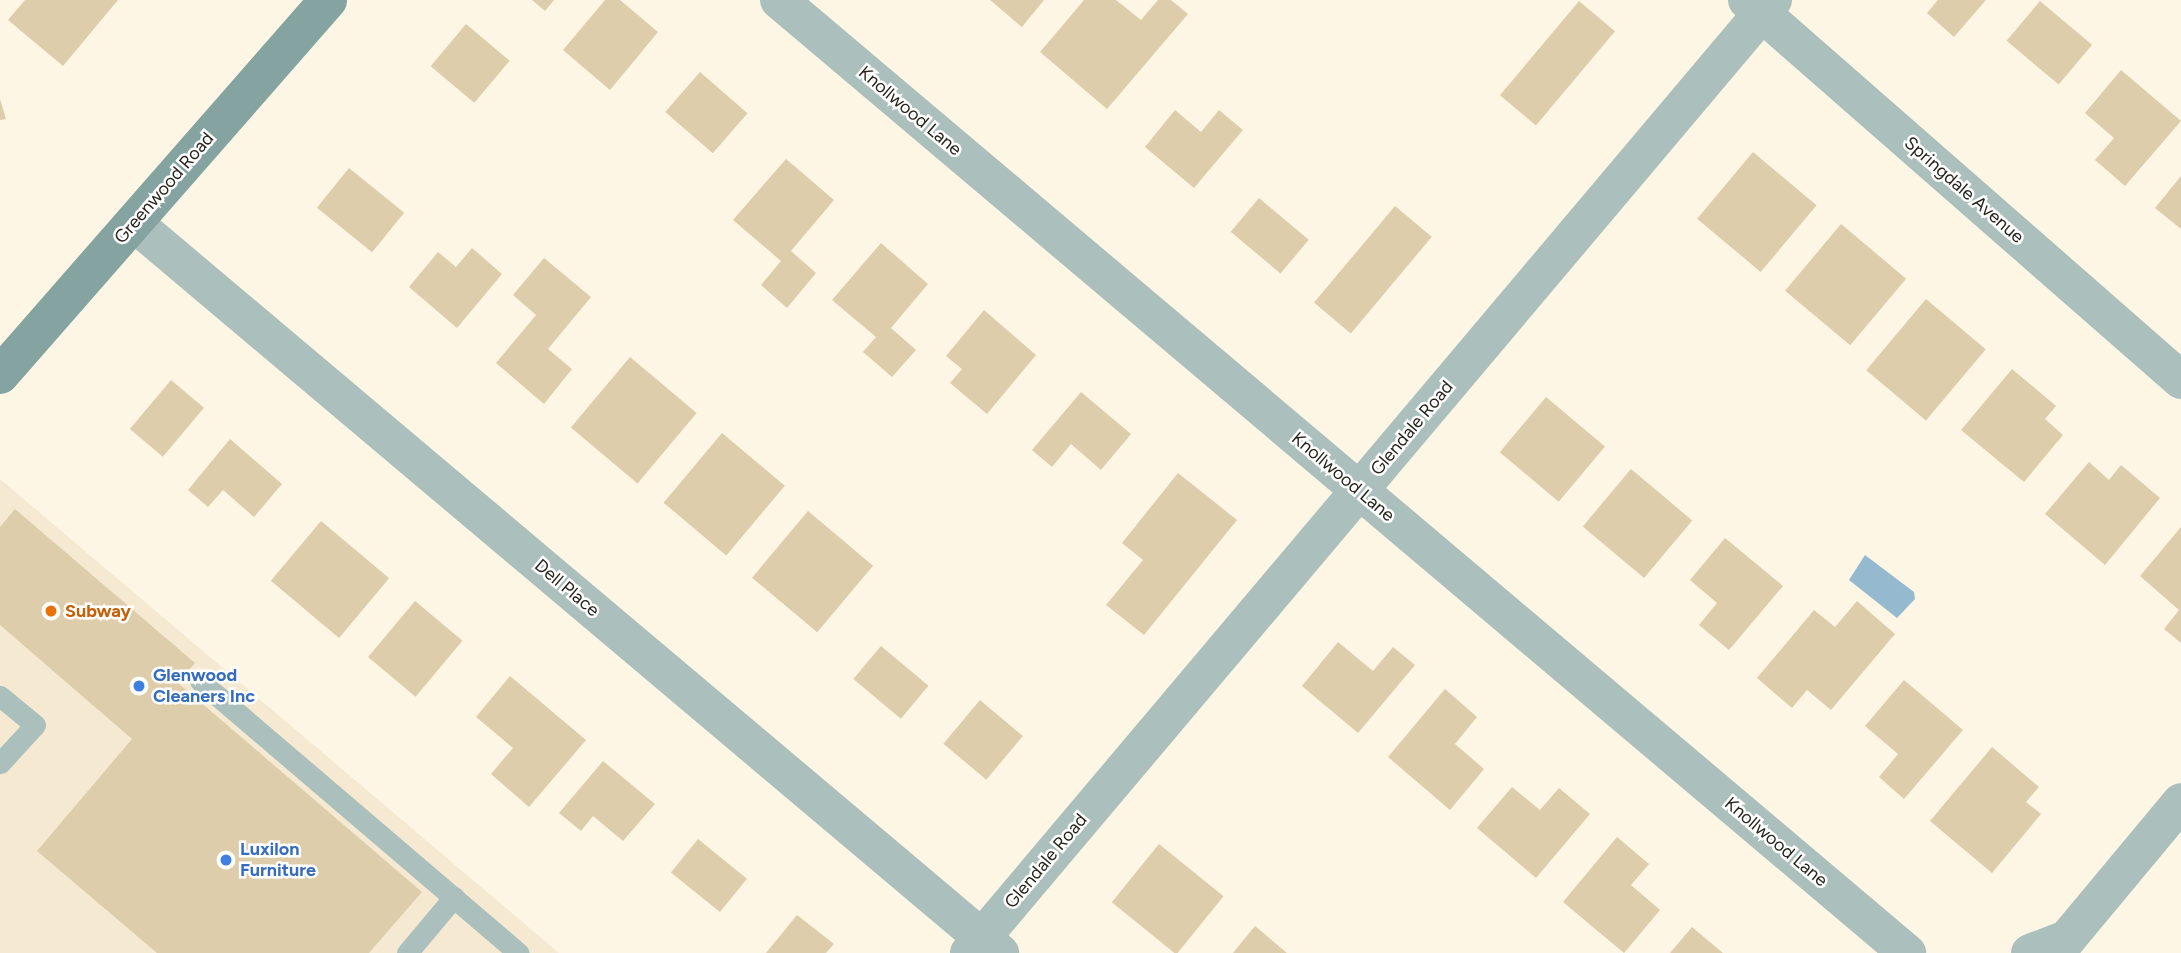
<!DOCTYPE html>
<style>
body{margin:0}
#map{position:relative;width:2181px;height:953px;overflow:hidden;background:#fef6e4;font-family:Figtree,sans-serif}
div>[style]{position:absolute}
.built>*{inset:0;background:#f5e9d1}
.water>*{inset:0;background:#95b9cf}
.building>*{inset:0;background:#ddcdaa;transform-origin:0 0}
.lane>*{height:21px;margin:-10.5px;padding:0 10.5px;transform-origin:10.5px;border-radius:10.5px;background:#abbfbd}
.street>*{height:38px;margin:-19px;padding:0 19px;transform-origin:19px;border-radius:19px;background:#abbfbd}
.secondary>*{height:38px;margin:-19px;padding:0 19px;transform-origin:19px;border-radius:19px;background:#85a4a1}
.dots>*{width:19px;height:19px;translate:-50% -50%;box-sizing:border-box;border:4px solid #fff;border-radius:50%}
span{translate:-50% -50%;white-space:nowrap;text-align:center;line-height:1.15;-webkit-text-stroke:5px #fff;paint-order:stroke}
.street-label{font-size:18px;color:#27241e}
.food-label{font-size:18px;color:#c56008;font-weight:700}
.left{translate:0 -50%;text-align:left}
.shop-label{font-size:18px;color:#366cbe;font-weight:700}
</style>
<div id="map">
<div class="built">
<i style="clip-path:polygon(0 479px,559px 953px,0 953px)"></i>
</div>
<div class="water">
<i style="clip-path:polygon(1865px 555px,1914px 592px,1915px 599px,1897px 618px,1849px 580px)"></i>
</div>
<div class="building">
<i style="clip-path:polygon(25px 0,118px 0,63px 66px,8px 20px)"></i>
<i style="clip-path:polygon(532px 0,554px 0,545px 11px)"></i>
<i style="clip-path:polygon(605px 0,620px 0,658px 32px,610px 90px,563px 50px)"></i>
<i style="clip-path:polygon(990px 0,1044px 0,1022px 27px)"></i>
<i style="clip-path:polygon(1084px 0,1116px 0,1141px 20px,1158px 0,1171px 0,1188px 14px,1107px 109px,1040px 52px)"></i>
<i style="clip-path:polygon(1938px 0,1986px 0,1954px 37px,1927px 13px)"></i>
<i style="left:1579px;top:1px;width:47px;height:123px;rotate:40deg"></i>
<i style="left:2040px;top:1px;width:68px;height:52px;rotate:40deg"></i>
<i style="left:466px;top:24px;width:57px;height:55px;rotate:40deg"></i>
<i style="clip-path:polygon(2121px 70px,2181px 121px,2125px 186px,2095px 160px,2114px 138px,2085px 113px)"></i>
<i style="left:700px;top:72px;width:63px;height:53px;rotate:41deg"></i>
<i style="clip-path:polygon(0 99px,6px 119px,0 120px)"></i>
<i style="clip-path:polygon(1175px 110px,1201px 132px,1219px 110px,1243px 130px,1194px 188px,1145px 147px)"></i>
<i style="left:1753px;top:152px;width:83px;height:87px;rotate:40deg"></i>
<i style="clip-path:polygon(786px 159px,834px 200px,791px 251px,816px 273px,787px 308px,761px 285px,781px 261px,733px 220px)"></i>
<i style="left:349px;top:168px;width:71px;height:51px;rotate:39deg"></i>
<i style="clip-path:polygon(2181px 176px,2181px 229px,2155px 208px)"></i>
<i style="left:1259px;top:198px;width:65px;height:44px;rotate:40deg"></i>
<i style="left:1395px;top:206px;width:48px;height:126px;rotate:40deg"></i>
<i style="left:1841px;top:224px;width:85px;height:87px;rotate:40deg"></i>
<i style="clip-path:polygon(881px 243px,928px 284px,891px 328px,916px 350px,892px 377px,863px 352px,876px 337px,832px 300px)"></i>
<i style="clip-path:polygon(472px 248px,502px 274px,457px 328px,409px 287px,438px 252px,456px 267px)"></i>
<i style="clip-path:polygon(544px 258px,591px 297px,548px 349px,572px 369px,544px 404px,496px 363px,536px 315px,513px 295px)"></i>
<i style="left:1926px;top:299px;width:78px;height:93px;rotate:40deg"></i>
<i style="clip-path:polygon(984px 310px,1036px 355px,987px 414px,950px 383px,962px 369px,946px 356px)"></i>
<i style="left:630px;top:357px;width:87px;height:92px;rotate:40deg"></i>
<i style="clip-path:polygon(2012px 369px,2056px 406px,2045px 419px,2063px 435px,2024px 482px,1961px 430px)"></i>
<i style="left:171px;top:380px;width:43px;height:64px;rotate:40deg"></i>
<i style="clip-path:polygon(1081px 392px,1131px 434px,1101px 470px,1071px 444px,1052px 467px,1032px 450px)"></i>
<i style="left:1546px;top:397px;width:77px;height:72px;rotate:40deg"></i>
<i style="left:722px;top:433px;width:82px;height:91px;rotate:40deg"></i>
<i style="clip-path:polygon(230px 439px,282px 484px,254px 517px,223px 490px,208px 507px,188px 490px)"></i>
<i style="clip-path:polygon(2089px 462px,2109px 480px,2121px 465px,2160px 498px,2105px 565px,2045px 514px)"></i>
<i style="left:1631px;top:469px;width:80px;height:75px;rotate:40deg"></i>
<i style="clip-path:polygon(1178px 473px,1237px 520px,1144px 635px,1106px 605px,1143px 560px,1122px 543px)"></i>
<i style="clip-path:polygon(15px 509px,195px 663px,178px 683px,422px 892px,369px 953px,157px 953px,37px 851px,132px 739px,0 625px,0 527px)"></i>
<i style="left:808px;top:511px;width:85px;height:87px;rotate:40deg"></i>
<i style="left:321px;top:521px;width:89px;height:78px;rotate:40deg"></i>
<i style="clip-path:polygon(2181px 527px,2181px 643px,2164px 629px,2179px 610px,2140px 576px)"></i>
<i style="clip-path:polygon(1725px 538px,1783px 586px,1729px 650px,1699px 625px,1717px 603px,1690px 580px)"></i>
<i style="left:415px;top:601px;width:62px;height:73px;rotate:40deg"></i>
<i style="clip-path:polygon(1857px 601px,1895px 634px,1831px 710px,1807px 690px,1792px 708px,1757px 678px,1814px 610px,1835px 627px)"></i>
<i style="clip-path:polygon(1338px 642px,1373px 671px,1393px 647px,1415px 665px,1358px 733px,1302px 686px)"></i>
<i style="left:881px;top:646px;width:62px;height:43px;rotate:40deg"></i>
<i style="clip-path:polygon(510px 676px,586px 740px,529px 807px,491px 774px,513px 748px,476px 717px)"></i>
<i style="clip-path:polygon(1904px 680px,1963px 730px,1904px 799px,1879px 777px,1898px 754px,1865px 726px)"></i>
<i style="clip-path:polygon(1445px 689px,1477px 717px,1455px 744px,1484px 769px,1450px 810px,1388px 757px)"></i>
<i style="left:980px;top:700px;width:56px;height:57px;rotate:40deg"></i>
<i style="clip-path:polygon(1992px 747px,2039px 787px,2026px 802px,2041px 814px,1992px 873px,1930px 821px)"></i>
<i style="clip-path:polygon(603px 761px,655px 804px,623px 841px,593px 816px,581px 831px,559px 813px)"></i>
<i style="clip-path:polygon(1512px 787px,1540px 810px,1559px 788px,1590px 814px,1536px 878px,1477px 828px)"></i>
<i style="clip-path:polygon(1617px 837px,1649px 864px,1631px 885px,1660px 910px,1624px 953px,1563px 902px)"></i>
<i style="left:698px;top:839px;width:63px;height:43px;rotate:39deg"></i>
<i style="left:1159px;top:844px;width:83px;height:75px;rotate:39deg"></i>
<i style="clip-path:polygon(797px 915px,834px 944px,826px 953px,766px 953px)"></i>
<i style="clip-path:polygon(1255px 926px,1287px 953px,1233px 953px)"></i>
<i style="clip-path:polygon(1692px 927px,1723px 953px,1670px 953px)"></i>
</div>
<div class="lane">
<i style="left:200px;top:681px;width:419px;rotate:40.5deg"></i>
<i style="left:0;top:696px;width:45px;rotate:39.6deg"></i>
<i style="left:35px;top:725px;width:52px;rotate:132.6deg"></i>
<i style="left:407px;top:953px;width:73px;rotate:-50deg"></i>
</div>
<div class="street">
<i style="left:779px;top:0;width:1477px;rotate:40.19deg"></i>
<i style="left:1747px;top:0;width:577px;rotate:41.2deg"></i>
<i style="left:134px;top:223px;width:1133px;rotate:40.13deg"></i>
<i style="left:969px;top:953px;width:1247px;rotate:-49.85deg"></i>
<i style="left:2030px;top:953px;width:40px;rotate:-21deg"></i>
<i style="left:2067px;top:939px;width:178px;rotate:-50.2deg"></i>
</div>
<div class="secondary">
<i style="left:0;top:375px;width:498px;rotate:-48.8deg"></i>
</div>
<div class="dots">
<i style="left:51px;top:611px;background:#e8710a"></i>
<i style="left:139px;top:686px;background:#3f7fe0"></i>
<i style="left:226px;top:860px;background:#3f7fe0"></i>
</div>
<div class="street-label">
<span style="left:910px;top:111px;rotate:40deg">Knollwood Lane</span>
<span style="left:164px;top:188px;rotate:-49deg">Greenwood Road</span>
<span style="left:1964px;top:190px;rotate:41deg">Springdale Avenue</span>
<span style="left:1412px;top:428px;rotate:-50deg">Glendale Road</span>
<span style="left:1343px;top:477px;rotate:40deg">Knollwood Lane</span>
<span style="left:567px;top:588px;rotate:40deg">Dell Place</span>
<span style="left:1776px;top:842px;rotate:40deg">Knollwood Lane</span>
<span style="left:1046px;top:861px;rotate:-50deg">Glendale Road</span>
</div>
<div class="food-label">
<span class="left" style="left:65px;top:611px">Subway</span>
</div>
<div class="shop-label">
<span class="left" style="left:153px;top:686px">Glenwood<br>Cleaners Inc</span>
<span class="left" style="left:240px;top:860px">Luxilon<br>Furniture</span>
</div>
</div>
